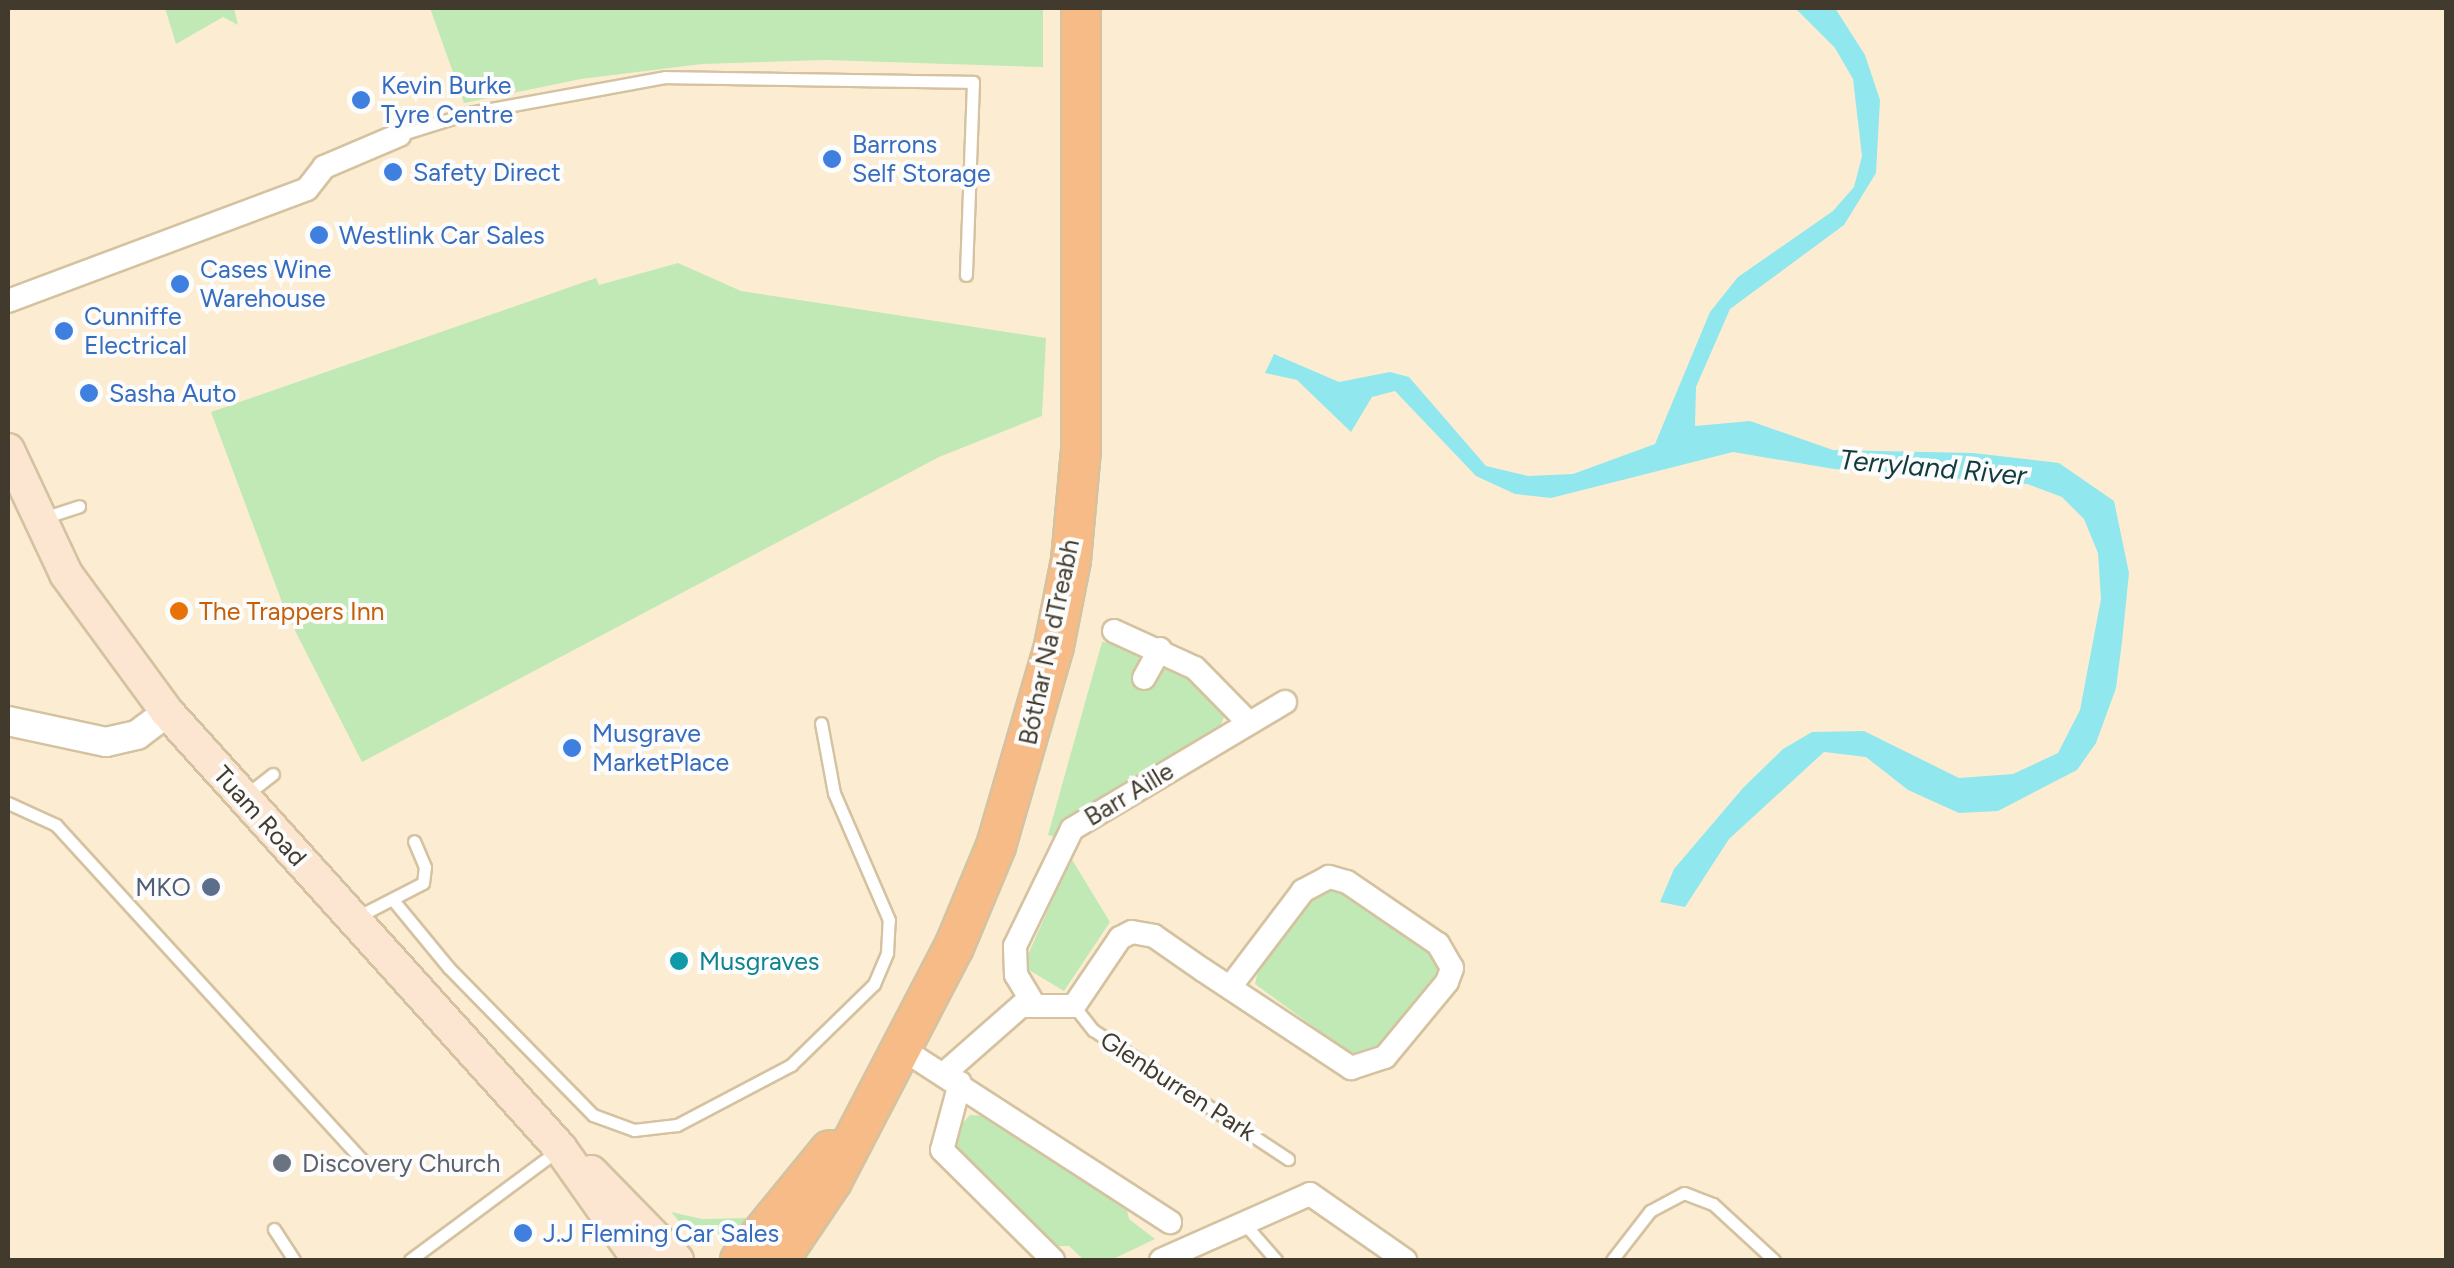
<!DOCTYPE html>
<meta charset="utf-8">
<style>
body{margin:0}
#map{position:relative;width:2454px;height:1268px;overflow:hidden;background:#fcedd2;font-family:Figtree,sans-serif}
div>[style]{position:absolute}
.green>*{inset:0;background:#c0e9b6}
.water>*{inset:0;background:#91e7ee}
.roads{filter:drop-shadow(2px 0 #d4c2a0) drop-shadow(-2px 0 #d4c2a0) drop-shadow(0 2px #d4c2a0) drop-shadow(0 -2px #d4c2a0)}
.service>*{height:11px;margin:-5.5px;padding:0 5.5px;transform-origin:5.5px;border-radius:5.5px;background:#fff}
.minor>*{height:22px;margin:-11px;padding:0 11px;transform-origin:11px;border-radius:11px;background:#fff}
.tertiary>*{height:28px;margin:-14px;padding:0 14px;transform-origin:14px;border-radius:14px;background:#fff}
.secondary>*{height:32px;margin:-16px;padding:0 16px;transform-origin:16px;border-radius:16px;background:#fce6d2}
.trunk>*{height:38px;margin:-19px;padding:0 19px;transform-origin:19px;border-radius:19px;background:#f6bb86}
.dots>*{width:28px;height:28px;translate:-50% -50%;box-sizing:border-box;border:5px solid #fcfcfc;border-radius:50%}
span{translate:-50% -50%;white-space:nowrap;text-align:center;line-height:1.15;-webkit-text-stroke:8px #fcfcfc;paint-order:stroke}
.shop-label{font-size:25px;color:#366cbe}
.left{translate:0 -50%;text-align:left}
.food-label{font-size:25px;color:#c56008}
.street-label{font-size:25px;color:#423b2d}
.service-label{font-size:25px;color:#4e5e75}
.right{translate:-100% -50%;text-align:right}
.culture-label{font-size:25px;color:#0d838f}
.worship-label{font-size:25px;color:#5b616d}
.water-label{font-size:28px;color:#123b3e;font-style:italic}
.frame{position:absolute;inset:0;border:10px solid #423b2d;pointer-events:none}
</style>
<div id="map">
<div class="green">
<i style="clip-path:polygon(165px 8px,234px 8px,238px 25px,223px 17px,176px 44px)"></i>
<i style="clip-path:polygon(430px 8px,1043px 8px,1043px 67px,825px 60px,702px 64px,581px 79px,464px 103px)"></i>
<i style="clip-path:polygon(678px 263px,741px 291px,1046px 338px,1042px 416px,939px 457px,362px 762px,286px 613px,211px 412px,596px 278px,599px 285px)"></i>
<i style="clip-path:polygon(1102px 642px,1127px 643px,1161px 669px,1176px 666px,1222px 703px,1224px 717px,1218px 732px,1058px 838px,1048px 835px)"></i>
<i style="clip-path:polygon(1071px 858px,1110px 922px,1064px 991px,1029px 970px,1027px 957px)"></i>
<i style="clip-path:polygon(1339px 889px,1437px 954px,1441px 973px,1376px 1052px,1355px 1057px,1255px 984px,1258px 971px,1318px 893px)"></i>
<i style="clip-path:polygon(970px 1115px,988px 1116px,1126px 1206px,1129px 1219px,1155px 1239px,1111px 1260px,1084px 1260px,1069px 1246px,1053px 1246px,955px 1153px,952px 1135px)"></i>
<i style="clip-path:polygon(671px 1212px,702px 1219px,750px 1218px,729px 1233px,692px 1236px)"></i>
</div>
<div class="water">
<i style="clip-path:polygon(1795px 8px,1835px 8px,1865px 55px,1880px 100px,1876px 173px,1844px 225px,1730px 309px,1696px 387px,1695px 426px,1750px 421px,1833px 450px,1973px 453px,2059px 463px,2114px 501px,2129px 573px,2122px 642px,2116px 688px,2096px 743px,2077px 770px,1998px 811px,1959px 813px,1908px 790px,1866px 757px,1824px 752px,1729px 839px,1685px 907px,1660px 902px,1674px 869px,1743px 788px,1783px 749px,1812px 732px,1864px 731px,1959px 778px,2013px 774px,2058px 753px,2080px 710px,2101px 599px,2098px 553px,2084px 519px,2062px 497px,2027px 484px,1834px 469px,1733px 452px,1551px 498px,1515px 494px,1476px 476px,1395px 391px,1372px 397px,1351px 432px,1297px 380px,1265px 373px,1274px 354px,1339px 382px,1390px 372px,1409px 377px,1486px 466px,1528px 476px,1573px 474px,1655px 444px,1710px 312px,1738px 277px,1833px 211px,1854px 187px,1862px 156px,1853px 79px,1835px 48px)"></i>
</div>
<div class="roads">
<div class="service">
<i style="left:399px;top:135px;width:73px;rotate:-17.4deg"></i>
<i style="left:469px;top:113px;width:199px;rotate:-10.4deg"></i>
<i style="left:665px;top:77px;width:308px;rotate:0.9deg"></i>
<i style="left:973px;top:82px;width:193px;rotate:92.1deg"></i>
<i style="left:43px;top:518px;width:38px;rotate:-18deg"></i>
<i style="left:246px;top:795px;width:34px;rotate:-38deg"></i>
<i style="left:8px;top:803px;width:53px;rotate:24.6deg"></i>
<i style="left:56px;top:825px;width:454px;rotate:47.6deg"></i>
<i style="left:393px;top:900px;width:88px;rotate:50.5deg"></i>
<i style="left:449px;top:968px;width:206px;rotate:45.6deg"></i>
<i style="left:593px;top:1115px;width:44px;rotate:20.1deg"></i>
<i style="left:634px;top:1130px;width:43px;rotate:-6.6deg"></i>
<i style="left:677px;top:1125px;width:129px;rotate:-27.8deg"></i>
<i style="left:791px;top:1065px;width:116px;rotate:-44.3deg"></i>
<i style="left:874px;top:984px;width:34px;rotate:-67deg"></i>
<i style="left:887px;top:953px;width:33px;rotate:-87deg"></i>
<i style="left:889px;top:920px;width:138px;rotate:-113.4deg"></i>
<i style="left:834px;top:793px;width:71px;rotate:-100.5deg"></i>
<i style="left:357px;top:917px;width:74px;rotate:-27.3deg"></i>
<i style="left:423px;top:883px;width:16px;rotate:-83deg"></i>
<i style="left:425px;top:867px;width:28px;rotate:-113deg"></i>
<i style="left:1074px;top:1006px;width:31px;rotate:52deg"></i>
<i style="left:1093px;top:1030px;width:234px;rotate:33.5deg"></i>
<i style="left:1242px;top:1221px;width:52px;rotate:48.9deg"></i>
<i style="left:274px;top:1229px;width:37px;rotate:57deg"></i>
<i style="left:410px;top:1260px;width:183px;rotate:-36.6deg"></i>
<i style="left:1612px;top:1260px;width:62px;rotate:-52.2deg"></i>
<i style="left:1650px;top:1211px;width:38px;rotate:-28deg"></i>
<i style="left:1684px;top:1193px;width:31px;rotate:21deg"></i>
<i style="left:1713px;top:1204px;width:83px;rotate:42.6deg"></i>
</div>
<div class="minor">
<i style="left:8px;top:301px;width:319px;rotate:-20.5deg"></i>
<i style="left:307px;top:189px;width:28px;rotate:-52deg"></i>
<i style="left:324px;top:167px;width:82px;rotate:-23.1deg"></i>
<i style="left:1114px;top:631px;width:89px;rotate:24.6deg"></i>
<i style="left:1195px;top:668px;width:77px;rotate:45.5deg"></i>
<i style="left:1144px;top:678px;width:33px;rotate:-61deg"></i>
<i style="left:1033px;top:1003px;width:33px;rotate:-121deg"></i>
<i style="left:1016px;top:975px;width:29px;rotate:-92deg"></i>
<i style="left:1015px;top:946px;width:130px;rotate:-64deg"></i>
<i style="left:1072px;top:829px;width:248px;rotate:-30.8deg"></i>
<i style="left:904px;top:1050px;width:317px;rotate:32.9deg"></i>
<i style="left:947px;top:1071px;width:98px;rotate:-41.3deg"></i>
<i style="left:1021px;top:1006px;width:53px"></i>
<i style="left:1074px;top:1006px;width:82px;rotate:-55.9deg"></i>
<i style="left:1120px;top:938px;width:13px;rotate:-27deg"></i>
<i style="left:1132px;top:932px;width:22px;rotate:10deg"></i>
<i style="left:1154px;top:936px;width:60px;rotate:34.8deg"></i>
<i style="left:1203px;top:970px;width:178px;rotate:33.5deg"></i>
<i style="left:1351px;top:1068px;width:36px;rotate:-18deg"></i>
<i style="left:1385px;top:1057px;width:97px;rotate:-50.4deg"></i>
<i style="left:1447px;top:982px;width:15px;rotate:-70deg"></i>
<i style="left:1452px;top:968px;width:28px;rotate:-120deg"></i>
<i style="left:1438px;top:944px;width:110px;rotate:-145.7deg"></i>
<i style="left:1347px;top:882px;width:19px;rotate:-164deg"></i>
<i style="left:1329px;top:877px;width:30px;rotate:152deg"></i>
<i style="left:1303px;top:891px;width:121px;rotate:127.2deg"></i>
<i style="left:960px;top:1083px;width:69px;rotate:105deg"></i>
<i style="left:942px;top:1150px;width:156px;rotate:44.7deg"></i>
<i style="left:1161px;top:1260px;width:163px;rotate:-23.9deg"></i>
<i style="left:1310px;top:1194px;width:116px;rotate:34.8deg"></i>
</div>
<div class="tertiary">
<i style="left:8px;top:721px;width:100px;rotate:12.1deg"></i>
<i style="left:106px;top:742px;width:32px;rotate:-13deg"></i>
<i style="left:137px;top:735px;width:38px;rotate:-37deg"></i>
</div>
<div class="secondary">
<i style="left:8px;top:450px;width:137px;rotate:64.9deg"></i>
<i style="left:66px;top:574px;width:171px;rotate:53.8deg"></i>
<i style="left:167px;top:712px;width:587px;rotate:47.97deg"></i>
<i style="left:560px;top:1148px;width:137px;rotate:54.8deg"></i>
<i style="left:591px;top:1172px;width:123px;rotate:45.7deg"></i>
</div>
<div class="trunk">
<i style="left:740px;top:1260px;width:142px;rotate:-50.7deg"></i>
<i style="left:779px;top:1260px;width:95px;rotate:-56.1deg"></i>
<i style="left:832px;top:1181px;width:264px;rotate:-62.5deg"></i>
<i style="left:954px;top:947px;width:109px;rotate:-67.4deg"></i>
<i style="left:996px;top:846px;width:208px;rotate:-73.8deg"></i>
<i style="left:1054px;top:646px;width:88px;rotate:-78.8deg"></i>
<i style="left:1071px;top:560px;width:109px;rotate:-84.8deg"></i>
<i style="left:1081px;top:451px;width:443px;rotate:-90deg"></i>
</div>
</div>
<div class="dots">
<i style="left:361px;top:100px;background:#3f7fe0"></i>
<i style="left:832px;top:159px;background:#3f7fe0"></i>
<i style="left:393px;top:172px;background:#3f7fe0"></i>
<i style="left:319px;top:235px;background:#3f7fe0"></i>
<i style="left:180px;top:284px;background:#3f7fe0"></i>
<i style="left:64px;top:331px;background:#3f7fe0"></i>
<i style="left:89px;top:393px;background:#3f7fe0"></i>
<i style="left:179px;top:611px;background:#e8710a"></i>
<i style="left:572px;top:748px;background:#3f7fe0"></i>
<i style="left:211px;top:887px;background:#5c6f8a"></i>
<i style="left:679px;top:961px;background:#0f9aa8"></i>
<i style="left:282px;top:1163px;background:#6b7280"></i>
<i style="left:523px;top:1233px;background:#3f7fe0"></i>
</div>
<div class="shop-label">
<span class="left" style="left:381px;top:100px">Kevin Burke<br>Tyre Centre</span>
<span class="left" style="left:852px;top:159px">Barrons<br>Self Storage</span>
<span class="left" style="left:413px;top:172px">Safety Direct</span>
<span class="left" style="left:339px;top:235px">Westlink Car Sales</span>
<span class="left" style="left:200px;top:284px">Cases Wine<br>Warehouse</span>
<span class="left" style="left:84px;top:331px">Cunniffe<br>Electrical</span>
<span class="left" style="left:109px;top:393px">Sasha Auto</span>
<span class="left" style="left:592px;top:748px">Musgrave<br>MarketPlace</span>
<span class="left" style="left:543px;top:1233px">J.J Fleming Car Sales</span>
</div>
<div class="food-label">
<span class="left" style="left:199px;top:611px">The Trappers Inn</span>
</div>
<div class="street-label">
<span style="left:1049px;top:642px;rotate:-78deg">Bóthar Na dTreabh</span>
<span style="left:1129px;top:794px;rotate:-31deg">Barr Aille</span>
<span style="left:260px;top:816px;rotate:48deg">Tuam Road</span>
<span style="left:1178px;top:1086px;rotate:33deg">Glenburren Park</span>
</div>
<div class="service-label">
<span class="right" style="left:191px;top:887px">MKO</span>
</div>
<div class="culture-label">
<span class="left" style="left:699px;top:961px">Musgraves</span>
</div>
<div class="worship-label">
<span class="left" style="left:302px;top:1163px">Discovery Church</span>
</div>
<div class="water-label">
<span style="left:1933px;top:467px;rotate:5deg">Terryland River</span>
</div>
<div class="frame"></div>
</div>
